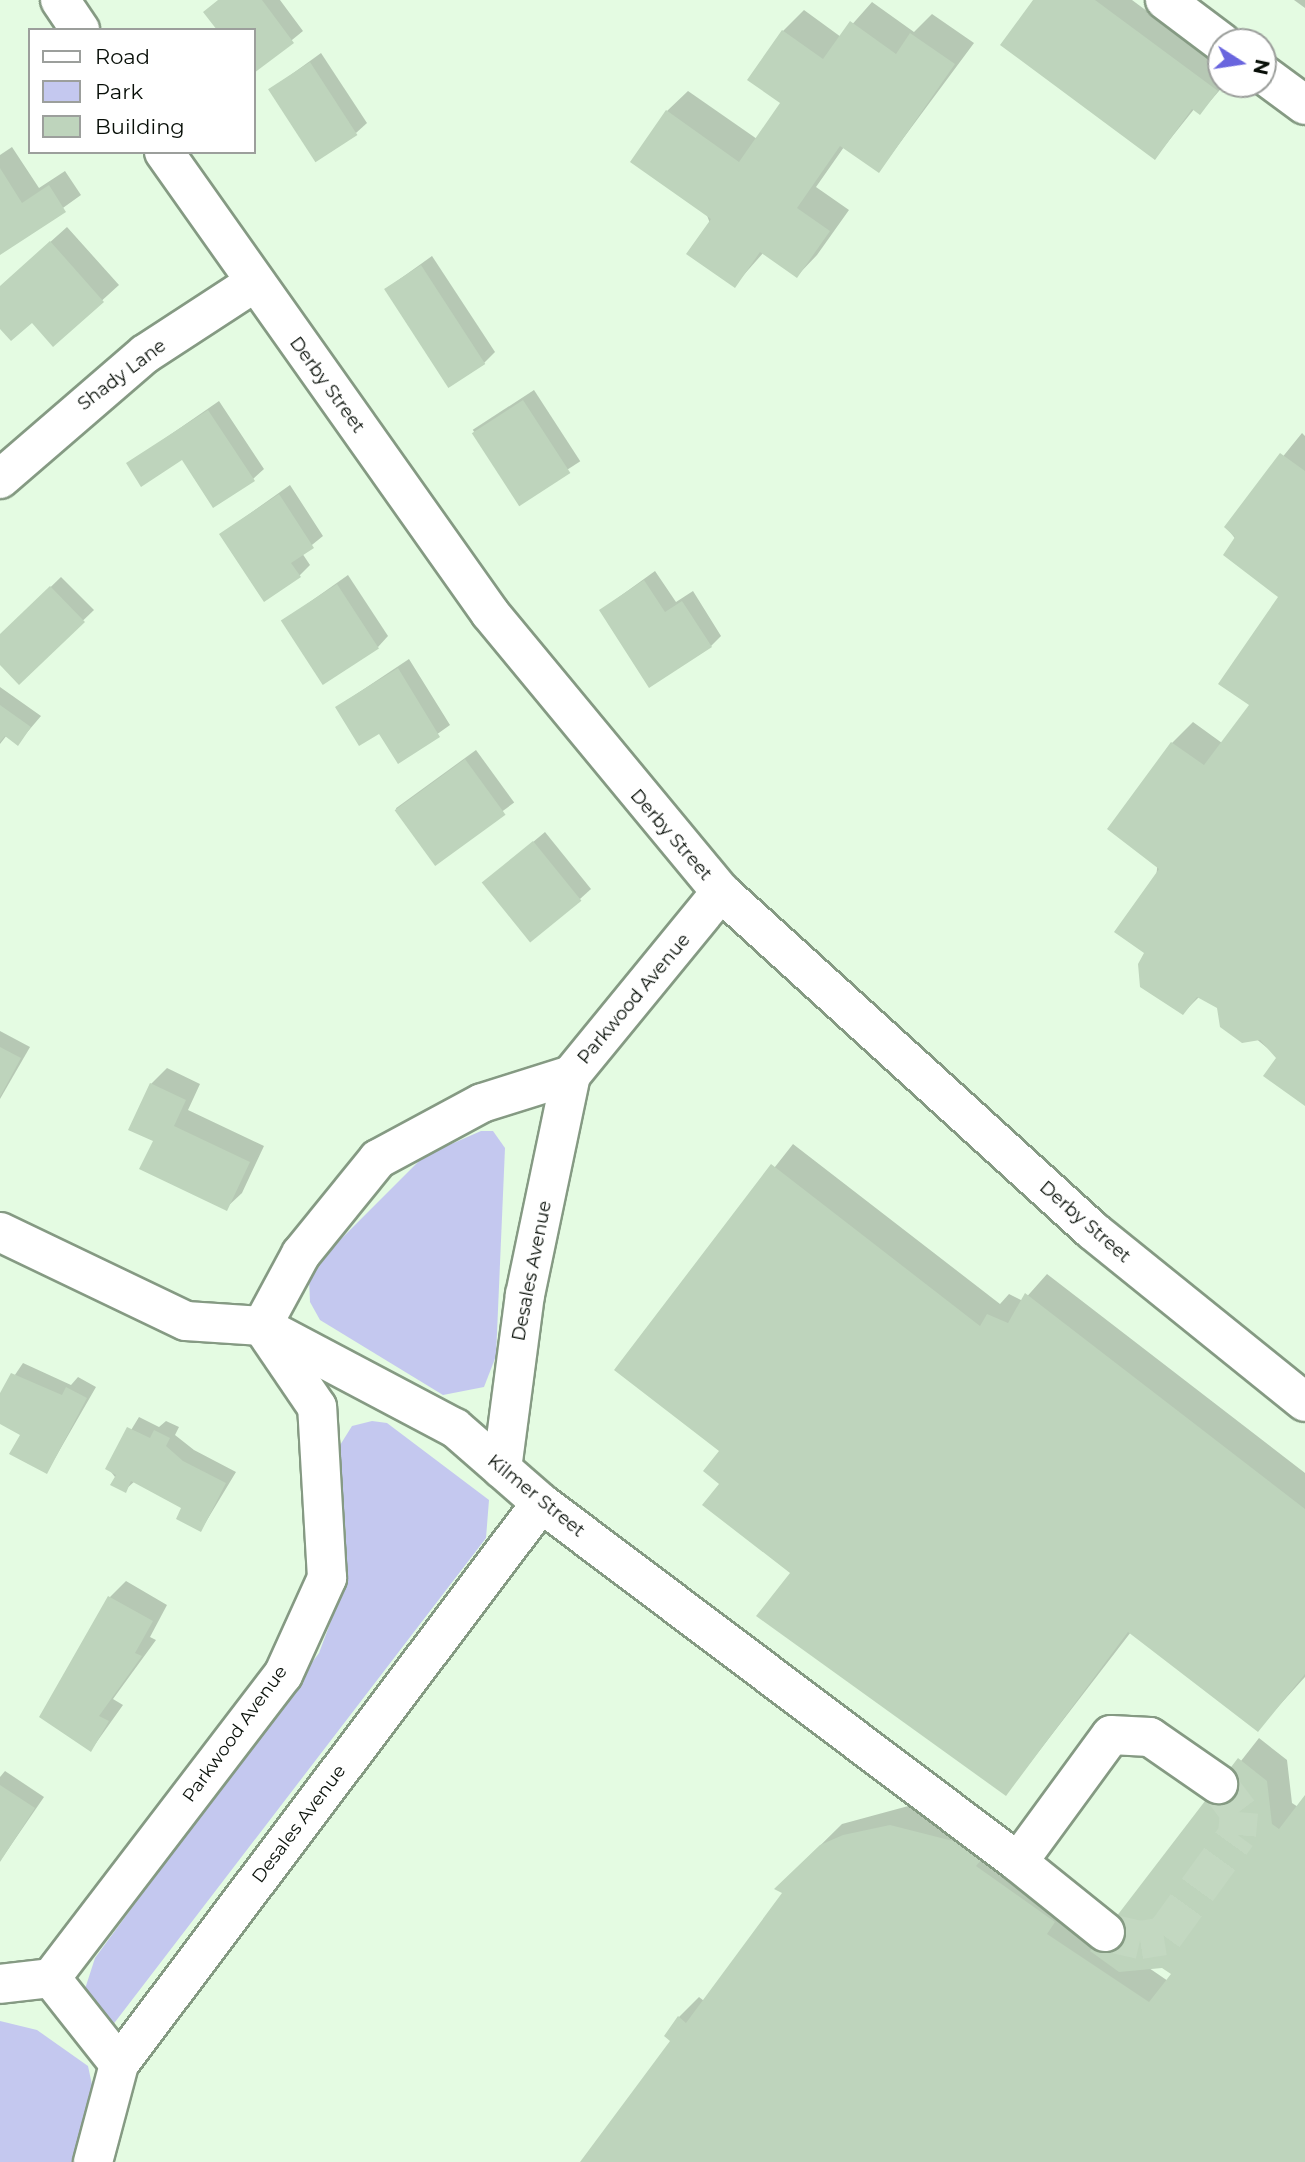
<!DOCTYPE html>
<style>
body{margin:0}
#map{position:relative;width:1305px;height:2162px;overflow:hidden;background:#e4fbe2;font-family:Montserrat,sans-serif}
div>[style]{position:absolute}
.green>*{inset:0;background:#c4c8ef}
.shadow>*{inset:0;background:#0003;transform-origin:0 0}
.building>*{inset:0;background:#bed4bc;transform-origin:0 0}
.minor-tunnel>*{height:38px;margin-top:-19px;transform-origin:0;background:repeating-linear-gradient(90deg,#c3d8c1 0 38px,transparent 0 57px)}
.roads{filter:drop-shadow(2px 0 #859a83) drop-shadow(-2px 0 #859a83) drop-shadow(0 2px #859a83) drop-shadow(0 -2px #859a83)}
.minor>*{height:38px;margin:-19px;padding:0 19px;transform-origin:19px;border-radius:19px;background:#fff}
.tertiary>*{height:38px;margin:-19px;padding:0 19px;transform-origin:19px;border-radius:19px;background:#fff}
span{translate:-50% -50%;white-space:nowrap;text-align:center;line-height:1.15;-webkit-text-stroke:6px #fff;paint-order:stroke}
.street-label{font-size:18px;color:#080f08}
.legend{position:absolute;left:28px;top:28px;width:228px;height:126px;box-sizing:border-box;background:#fff;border:2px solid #9c9f9c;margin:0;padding:9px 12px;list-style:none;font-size:21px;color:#080f08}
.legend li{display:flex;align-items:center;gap:14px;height:35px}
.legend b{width:35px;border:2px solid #9c9f9c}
.north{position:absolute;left:1207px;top:28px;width:70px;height:70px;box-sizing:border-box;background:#fff;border:2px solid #9c9f9c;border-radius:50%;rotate:102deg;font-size:19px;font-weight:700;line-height:28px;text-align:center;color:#080f08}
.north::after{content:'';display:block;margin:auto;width:24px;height:32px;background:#6965de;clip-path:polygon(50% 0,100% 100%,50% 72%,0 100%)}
</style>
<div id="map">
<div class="green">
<i style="clip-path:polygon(481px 1131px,493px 1131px,505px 1148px,496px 1356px,484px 1387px,443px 1395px,320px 1320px,310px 1302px,309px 1279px,312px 1268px,424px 1156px)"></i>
<i style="clip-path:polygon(372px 1421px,387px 1423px,489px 1500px,486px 1538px,112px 2026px,84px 1992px,95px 1958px,319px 1653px,338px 1602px,346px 1535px,337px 1450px,352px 1426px)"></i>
<i style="clip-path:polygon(0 2021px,37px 2030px,88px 2066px,94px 2094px,75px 2162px,0 2162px)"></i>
</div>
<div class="shadow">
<i style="clip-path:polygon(218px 0,280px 0,303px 31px,254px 71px,254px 30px)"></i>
<i style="clip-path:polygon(1035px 0,1132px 0,1221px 66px,1225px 84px,1200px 113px,1195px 108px,1155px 158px)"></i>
<i style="clip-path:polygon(1294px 0,1305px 0,1305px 8px)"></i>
<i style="clip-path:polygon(872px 2px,914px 32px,932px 14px,974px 43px,879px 171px,844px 147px,816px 187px,849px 210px,817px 255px,797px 276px,764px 252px,734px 286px,667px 111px,688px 91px,757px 139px,782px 102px,749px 80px,783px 31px,804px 10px,841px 37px)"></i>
<i style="clip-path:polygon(321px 53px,367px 123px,356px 133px,270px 90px)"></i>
<i style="clip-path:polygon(12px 147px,39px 188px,65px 171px,81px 195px,0 253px,0 155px)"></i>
<i style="clip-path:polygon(67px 227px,119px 285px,53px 345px,32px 321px,0 326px,0 287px)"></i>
<i style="clip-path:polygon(432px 256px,495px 352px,484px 363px,386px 289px)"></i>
<i style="left:534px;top:390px;width:85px;height:73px;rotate:57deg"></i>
<i style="clip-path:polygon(219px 401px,264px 469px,253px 479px,182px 458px,128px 464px)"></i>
<i style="clip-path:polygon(1302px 433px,1305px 436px,1305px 1104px,1278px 1057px,1218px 1007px,1199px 997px,1183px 1013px,1147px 953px,1172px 743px,1193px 722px,1222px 743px,1251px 704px,1281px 597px,1226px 527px)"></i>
<i style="clip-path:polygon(290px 485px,323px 536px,302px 553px,310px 565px,299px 576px,221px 534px)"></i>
<i style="clip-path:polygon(655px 571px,676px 602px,693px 591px,721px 636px,711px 646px,601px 610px)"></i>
<i style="clip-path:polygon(348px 575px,388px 636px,378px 647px,283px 621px)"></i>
<i style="clip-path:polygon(61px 577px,94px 610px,19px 682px,0 662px,0 636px)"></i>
<i style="clip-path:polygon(409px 659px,450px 725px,398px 762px,379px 731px,337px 707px)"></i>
<i style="clip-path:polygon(0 687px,41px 716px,18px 743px,7px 735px,0 744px)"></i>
<i style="left:476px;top:750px;width:65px;height:99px;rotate:54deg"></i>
<i style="clip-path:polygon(545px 832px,591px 889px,580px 899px,484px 883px)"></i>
<i style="clip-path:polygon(0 1031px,30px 1047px,0 1099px)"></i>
<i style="clip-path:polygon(167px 1068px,200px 1084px,188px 1110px,264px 1146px,242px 1193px,226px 1208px,156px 1140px,151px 1084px)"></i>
<i style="clip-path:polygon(793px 1144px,1000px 1304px,1009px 1294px,1023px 1301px,1047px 1274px,1305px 1473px,1305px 1677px,1258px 1729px,1131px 1632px,1006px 1794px,793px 1573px,722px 1483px,722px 1451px,616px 1369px)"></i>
<i style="clip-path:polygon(23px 1363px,71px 1385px,78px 1377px,96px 1387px,47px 1472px,22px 1434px,0 1422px,0 1397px)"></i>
<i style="clip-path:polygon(139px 1417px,159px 1427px,166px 1421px,179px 1427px,175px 1435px,194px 1450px,236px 1472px,201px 1530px,184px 1507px,135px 1481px,125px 1490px,108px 1468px)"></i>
<i style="clip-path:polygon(126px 1581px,167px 1605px,150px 1637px,156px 1640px,113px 1699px,123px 1705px,91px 1750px,110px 1597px)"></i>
<i style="clip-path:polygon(evenodd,1259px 1738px,1287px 1760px,1292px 1803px,1298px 1807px,1305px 1798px,1305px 2162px,582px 2162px,672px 2041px,679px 2017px,699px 1997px,704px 2001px,785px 1892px,777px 1888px,842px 1824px,912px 1805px,1103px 1937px,1259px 1738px,1163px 1967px,1174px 1974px,1168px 1981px,1149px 1968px,1163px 1967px)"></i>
<i style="clip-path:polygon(5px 1771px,44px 1797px,0 1861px,0 1777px)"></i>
</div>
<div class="building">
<i style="clip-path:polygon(218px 0,262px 0,294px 43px,254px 73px,254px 30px,217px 30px,203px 12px)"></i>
<i style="clip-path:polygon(1033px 0,1095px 0,1218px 91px,1200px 115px,1192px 109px,1155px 160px,1000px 45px)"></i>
<i style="clip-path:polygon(850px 21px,896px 54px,910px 33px,955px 64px,879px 173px,840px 146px,797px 208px,830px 231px,797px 278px,760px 252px,735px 288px,686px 254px,711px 219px,630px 162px,666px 110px,739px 162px,780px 103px,747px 80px,782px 30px,823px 59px)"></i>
<i style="left:310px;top:62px;width:87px;height:50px;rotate:57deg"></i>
<i style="clip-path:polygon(0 168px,22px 203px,49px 185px,66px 212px,0 255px)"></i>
<i style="clip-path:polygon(50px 241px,104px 302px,53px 347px,32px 323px,11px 341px,0 329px,0 286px)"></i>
<i style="left:421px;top:265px;width:118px;height:44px;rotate:57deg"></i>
<i style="left:523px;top:400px;width:87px;height:61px;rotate:57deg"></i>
<i style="clip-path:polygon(208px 410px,255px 481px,213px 508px,182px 460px,141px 487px,126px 463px)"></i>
<i style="clip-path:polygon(1280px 453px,1305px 471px,1305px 1106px,1263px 1076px,1276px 1058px,1260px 1040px,1242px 1043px,1220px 1027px,1217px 1008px,1197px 997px,1183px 1015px,1140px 987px,1138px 964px,1144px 953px,1114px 932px,1159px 869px,1107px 829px,1171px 742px,1204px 765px,1249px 705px,1218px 684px,1278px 597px,1223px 555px,1235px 537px,1224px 527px)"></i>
<i style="clip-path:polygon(279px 494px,314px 548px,291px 563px,301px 577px,264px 602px,219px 534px)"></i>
<i style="clip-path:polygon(644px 580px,665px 612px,682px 601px,712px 647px,649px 688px,599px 610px)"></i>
<i style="left:337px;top:584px;width:77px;height:67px;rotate:57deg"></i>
<i style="clip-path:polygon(50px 586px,85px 622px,19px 685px,0 665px,0 634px)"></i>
<i style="clip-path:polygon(398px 668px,440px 737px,398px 764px,379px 734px,359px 746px,335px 707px)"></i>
<i style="clip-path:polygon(0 705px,31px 727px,18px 746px,5px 736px,0 742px)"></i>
<i style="left:465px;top:759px;width:69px;height:87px;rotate:54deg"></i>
<i style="left:533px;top:841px;width:77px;height:66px;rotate:51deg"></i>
<i style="clip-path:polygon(0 1047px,21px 1058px,0 1097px)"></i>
<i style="clip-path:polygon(150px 1083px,186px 1100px,174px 1126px,250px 1162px,227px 1211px,139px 1169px,153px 1141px,128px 1130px)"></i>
<i style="clip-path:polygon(771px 1164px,980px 1326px,987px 1314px,1008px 1323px,1025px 1293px,1305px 1509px,1305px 1674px,1258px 1732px,1128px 1632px,1006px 1796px,756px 1616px,790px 1573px,702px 1505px,719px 1484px,703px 1471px,719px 1451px,614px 1370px)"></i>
<i style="clip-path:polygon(11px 1373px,62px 1395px,66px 1387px,87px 1398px,47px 1474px,9px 1454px,20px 1435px,0 1424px,0 1393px)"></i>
<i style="clip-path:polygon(127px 1427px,150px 1438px,154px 1430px,170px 1438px,166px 1446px,183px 1461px,226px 1483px,201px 1532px,176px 1519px,181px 1508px,131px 1481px,126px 1493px,110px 1485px,116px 1475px,105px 1469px)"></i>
<i style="clip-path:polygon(108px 1596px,153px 1621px,135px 1653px,142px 1656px,99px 1716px,109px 1721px,91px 1752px,39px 1717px)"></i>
<i style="clip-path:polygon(1238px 1758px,1267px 1781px,1272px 1824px,1279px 1829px,1305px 1795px,1305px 2162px,580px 2162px,670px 2041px,664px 2036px,678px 2016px,686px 2023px,782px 1893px,774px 1889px,820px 1845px,843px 1835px,890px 1825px,957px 1842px,982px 1859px,976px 1866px,1055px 1922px,1047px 1934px,1149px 2002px,1171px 1974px,1162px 1968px,1119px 1972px,1090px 1951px)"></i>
<i style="clip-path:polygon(0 1785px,35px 1808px,0 1862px)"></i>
</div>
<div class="minor-tunnel">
<i style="left:1105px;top:1932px;width:36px;rotate:13deg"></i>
<i style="left:1140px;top:1940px;width:24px;rotate:-9deg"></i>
<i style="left:1164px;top:1936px;width:125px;rotate:-54.1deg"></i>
<i style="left:1237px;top:1835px;width:23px;rotate:-85deg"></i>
<i style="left:1239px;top:1812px;width:35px;rotate:-127deg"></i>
</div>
<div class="roads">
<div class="minor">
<i style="left:1165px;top:0;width:70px;rotate:36.9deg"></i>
<i style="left:1263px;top:74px;width:52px;rotate:36.4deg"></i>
<i style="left:0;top:479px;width:191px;rotate:-40.8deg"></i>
<i style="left:145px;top:354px;width:130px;rotate:-33.1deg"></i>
<i style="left:0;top:1232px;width:206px;rotate:25.6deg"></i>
<i style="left:186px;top:1321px;width:76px;rotate:3.8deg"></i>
<i style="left:262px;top:1326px;width:218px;rotate:27.9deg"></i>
<i style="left:455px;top:1428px;width:114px;rotate:41.1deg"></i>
<i style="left:541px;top:1503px;width:597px;rotate:36.97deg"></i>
<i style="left:502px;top:1469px;width:176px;rotate:-82.5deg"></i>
<i style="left:525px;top:1295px;width:225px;rotate:-78.2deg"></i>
<i style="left:1105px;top:1932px;width:112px;rotate:-141.2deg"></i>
<i style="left:1018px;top:1862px;width:157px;rotate:-53.8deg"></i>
<i style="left:1111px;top:1735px;width:39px;rotate:3deg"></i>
<i style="left:1150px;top:1737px;width:83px;rotate:34.7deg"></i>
<i style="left:51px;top:1978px;width:382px;rotate:-52.6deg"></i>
<i style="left:283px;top:1675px;width:107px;rotate:-65.6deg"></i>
<i style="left:327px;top:1578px;width:171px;rotate:-93.3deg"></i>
<i style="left:317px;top:1407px;width:98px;rotate:-124.2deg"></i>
<i style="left:262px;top:1326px;width:82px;rotate:-61.6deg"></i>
<i style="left:301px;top:1254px;width:122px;rotate:-51deg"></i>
<i style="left:378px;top:1159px;width:118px;rotate:-28.3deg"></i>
<i style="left:482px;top:1103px;width:93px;rotate:-17.5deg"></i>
<i style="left:571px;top:1075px;width:237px;rotate:-50.7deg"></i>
<i style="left:51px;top:1978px;width:110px;rotate:51.7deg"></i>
<i style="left:0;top:1984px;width:51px;rotate:-6.7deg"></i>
<i style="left:93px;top:2162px;width:101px;rotate:-75.1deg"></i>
<i style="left:119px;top:2064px;width:702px;rotate:-53.05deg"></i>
</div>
<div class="tertiary">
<i style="left:60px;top:0;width:36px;rotate:56deg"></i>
<i style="left:164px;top:152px;width:565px;rotate:54.73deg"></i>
<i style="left:490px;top:613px;width:362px;rotate:50.4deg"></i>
<i style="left:721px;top:892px;width:503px;rotate:42.34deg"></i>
<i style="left:1093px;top:1231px;width:272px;rotate:38.9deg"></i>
</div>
</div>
<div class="street-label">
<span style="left:122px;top:375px;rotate:-37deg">Shady Lane</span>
<span style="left:327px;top:385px;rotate:54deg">Derby Street</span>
<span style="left:671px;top:835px;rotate:49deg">Derby Street</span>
<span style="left:634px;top:999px;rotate:-50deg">Parkwood Avenue</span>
<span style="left:1085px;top:1222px;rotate:41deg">Derby Street</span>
<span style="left:532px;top:1271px;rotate:-79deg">Desales Avenue</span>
<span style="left:536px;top:1496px;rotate:39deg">Kilmer Street</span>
<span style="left:235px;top:1734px;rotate:-54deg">Parkwood Avenue</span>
<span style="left:299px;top:1824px;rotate:-53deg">Desales Avenue</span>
</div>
<ul class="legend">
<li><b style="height:9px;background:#fff"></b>Road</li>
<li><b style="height:19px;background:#c4c8ef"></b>Park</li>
<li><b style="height:19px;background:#bed4bc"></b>Building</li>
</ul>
<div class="north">N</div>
</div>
